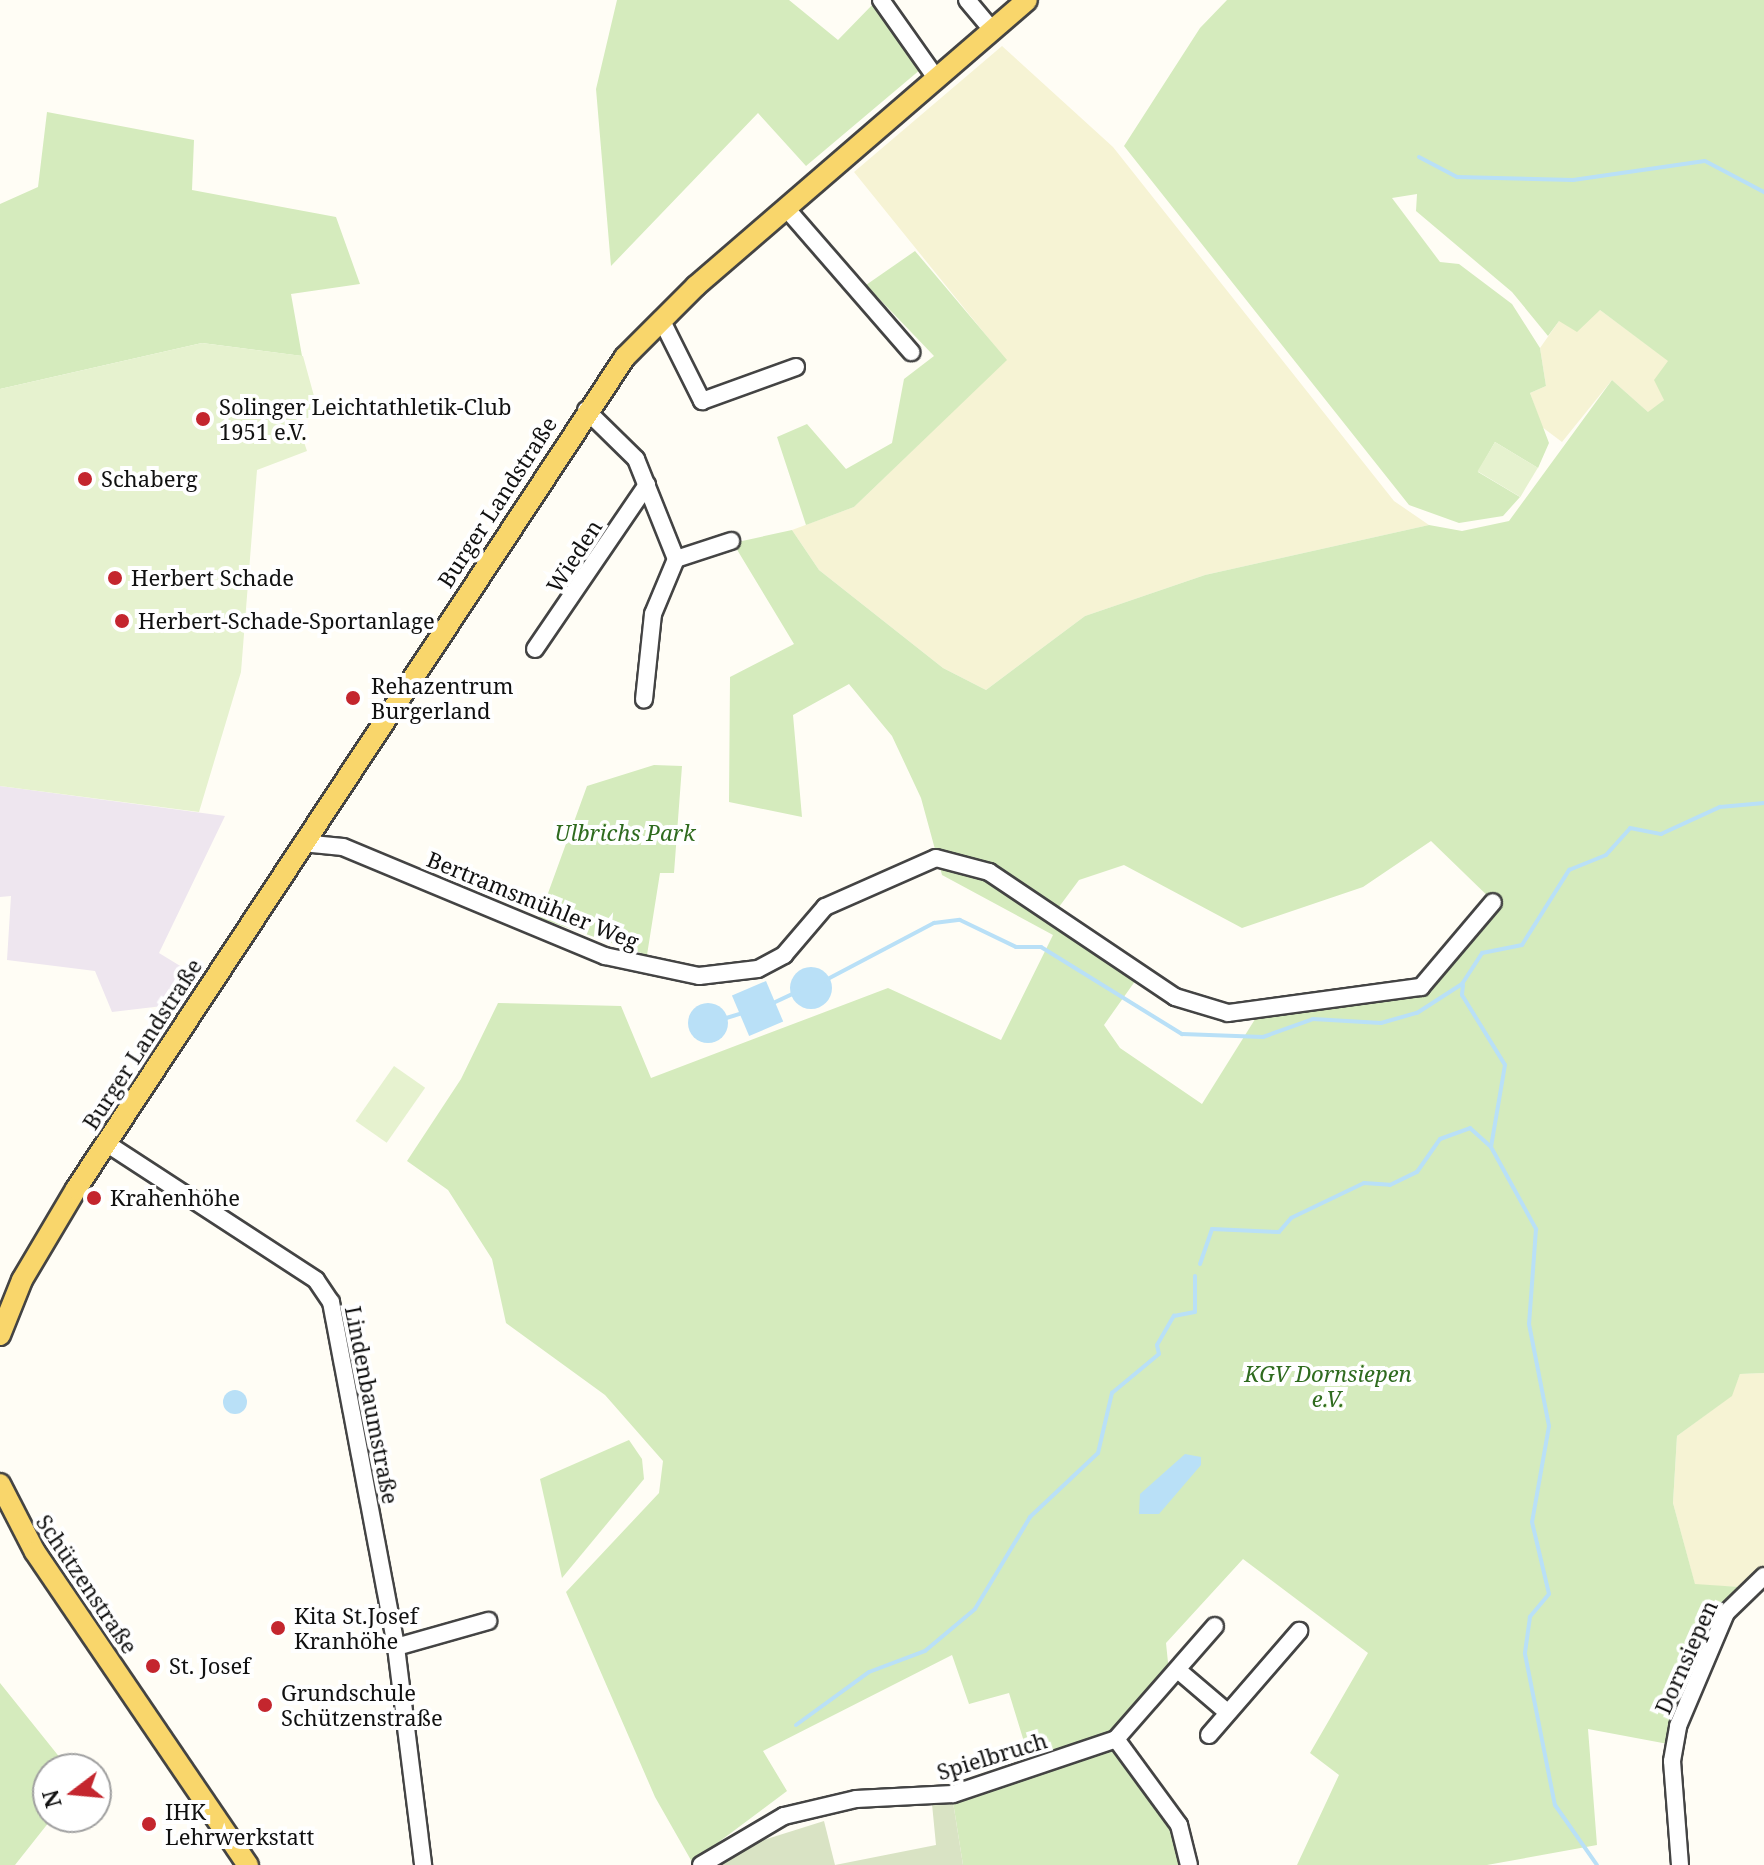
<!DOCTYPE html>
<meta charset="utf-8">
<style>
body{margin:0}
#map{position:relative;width:1764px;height:1865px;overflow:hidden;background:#fffdf5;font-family:"Noto Serif",serif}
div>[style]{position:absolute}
.industrial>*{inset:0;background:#eee6ef}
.farmland>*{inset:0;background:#f6f3d4}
.green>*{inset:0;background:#d5ebbd}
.cemetery>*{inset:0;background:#d9e3c4}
.pitch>*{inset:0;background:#e6f2cf;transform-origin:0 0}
.water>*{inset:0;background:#b9e0f7;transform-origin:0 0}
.round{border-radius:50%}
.stream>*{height:4px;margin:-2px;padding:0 2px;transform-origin:2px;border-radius:2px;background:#b9e0f7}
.roads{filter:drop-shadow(2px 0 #444) drop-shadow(-2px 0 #444) drop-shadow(0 2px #444) drop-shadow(0 -2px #444)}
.minor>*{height:16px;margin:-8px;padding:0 8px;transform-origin:8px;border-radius:8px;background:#fff}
.major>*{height:20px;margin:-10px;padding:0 10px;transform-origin:10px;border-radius:10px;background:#f9d66b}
.dots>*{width:22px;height:22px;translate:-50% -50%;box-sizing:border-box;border:4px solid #fff;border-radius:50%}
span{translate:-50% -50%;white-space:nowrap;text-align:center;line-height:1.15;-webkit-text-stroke:8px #fff;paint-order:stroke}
.poi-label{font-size:22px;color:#111}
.left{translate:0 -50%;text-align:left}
.street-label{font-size:22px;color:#111}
.park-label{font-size:22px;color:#2f6b1f;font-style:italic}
.north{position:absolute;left:32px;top:1753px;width:80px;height:80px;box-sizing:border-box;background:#fff;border:2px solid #a0a0a0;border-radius:50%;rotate:254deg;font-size:22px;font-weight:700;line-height:32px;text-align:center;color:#111}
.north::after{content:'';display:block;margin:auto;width:28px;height:36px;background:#c4262e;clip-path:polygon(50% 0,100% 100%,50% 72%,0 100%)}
</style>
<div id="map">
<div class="industrial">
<i style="clip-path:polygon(0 786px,225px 816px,159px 953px,195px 975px,171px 1005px,112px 1012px,95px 971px,7px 960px,11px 896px,0 897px)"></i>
</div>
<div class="farmland">
<i style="clip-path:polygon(1002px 46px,1113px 147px,1394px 501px,1429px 525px,1205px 575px,1085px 616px,986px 690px,943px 668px,819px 570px,792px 530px,854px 507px,1006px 360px,854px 172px)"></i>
<i style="clip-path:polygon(1600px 310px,1669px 361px,1664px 400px,1649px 413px,1612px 380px,1562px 442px,1542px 427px,1530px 393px,1546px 386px,1540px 348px,1559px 321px)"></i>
<i style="clip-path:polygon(1764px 1373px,1764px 1573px,1740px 1587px,1695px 1585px,1673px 1503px,1677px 1436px,1731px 1396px,1740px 1374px)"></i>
</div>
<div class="green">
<i style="clip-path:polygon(617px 0,789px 0,838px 40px,875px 2px,921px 69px,806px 166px,758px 113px,611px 266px,596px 89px)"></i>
<i style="clip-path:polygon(evenodd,1227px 0,1764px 0,1764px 1373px,1740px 1374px,1732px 1396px,1677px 1436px,1673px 1503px,1695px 1584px,1740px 1587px,1721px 1611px,1668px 1744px,1588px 1729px,1597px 1845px,1487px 1865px,1297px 1865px,1339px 1775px,1310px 1753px,1368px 1653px,1243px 1559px,1166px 1643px,1169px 1672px,1112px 1735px,1174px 1830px,1182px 1865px,963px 1865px,953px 1802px,1033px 1771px,1009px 1693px,969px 1704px,952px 1655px,763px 1751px,787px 1791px,692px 1862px,655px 1797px,566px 1592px,659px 1493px,663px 1461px,605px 1395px,506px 1323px,492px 1259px,448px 1190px,407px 1161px,461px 1079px,498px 1003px,621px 1006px,651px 1078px,888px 988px,1001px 1040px,1053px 935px,942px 875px,921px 798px,892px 736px,849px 684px,793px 715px,802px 817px,729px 802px,730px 677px,794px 644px,733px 543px,792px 530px,819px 570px,943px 668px,986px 690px,1085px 616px,1205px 575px,1429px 525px,1462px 531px,1509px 521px,1612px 380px,1648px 412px,1664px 400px,1654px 380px,1668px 361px,1600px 310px,1577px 332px,1559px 321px,1548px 336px,1512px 292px,1416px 211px,1417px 194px,1392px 198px,1440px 262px,1459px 264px,1512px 304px,1540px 348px,1546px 386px,1530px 393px,1549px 443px,1538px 468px,1495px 442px,1478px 472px,1520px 497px,1503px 516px,1459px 523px,1409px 505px,1124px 146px,1200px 28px,1227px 0,1431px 841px,1497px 905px,1443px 976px,1427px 990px,1257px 1016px,1202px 1104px,1120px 1048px,1104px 1025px,1138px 977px,1053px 915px,1079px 880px,1124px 865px,1242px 928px,1363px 887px,1431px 841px)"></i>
<i style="clip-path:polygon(47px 112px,194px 140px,192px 190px,336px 217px,360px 284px,291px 294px,302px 356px,202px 343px,0 389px,0 204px,38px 187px)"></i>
<i style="clip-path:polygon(915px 251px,1007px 360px,854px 507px,806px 525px,777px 437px,807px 424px,846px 469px,892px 443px,904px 379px,934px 356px,866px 285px)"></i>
<i style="clip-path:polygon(654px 765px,682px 766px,674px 873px,660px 873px,647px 955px,539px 918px,587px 786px)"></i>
<i style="clip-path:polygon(629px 1440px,642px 1459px,644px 1479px,562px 1578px,540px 1479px)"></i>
<i style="clip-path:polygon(0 1683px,69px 1769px,48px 1769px,53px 1817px,15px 1865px,0 1865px)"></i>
</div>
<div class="cemetery">
<i style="clip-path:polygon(953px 1802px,963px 1865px,714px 1865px,741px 1847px,824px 1821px,835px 1865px,936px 1845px,932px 1804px)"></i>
</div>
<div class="pitch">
<i style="clip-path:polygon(202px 343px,303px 356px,320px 418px,296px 418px,307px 451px,257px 470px,241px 672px,199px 812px,0 786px,0 389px)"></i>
<i style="left:1495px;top:442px;width:50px;height:34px;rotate:31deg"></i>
<i style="left:394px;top:1066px;width:38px;height:67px;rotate:35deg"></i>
</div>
<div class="water">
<i class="round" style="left:790px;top:967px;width:42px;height:42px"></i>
<i style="left:766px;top:981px;width:44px;height:37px;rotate:67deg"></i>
<i class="round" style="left:688px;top:1003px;width:40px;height:40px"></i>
<i class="round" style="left:223px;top:1390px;width:24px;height:24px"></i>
<i style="clip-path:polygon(1185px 1454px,1201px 1457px,1201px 1465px,1159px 1514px,1139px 1514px,1140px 1494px)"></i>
</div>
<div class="stream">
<i style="left:1419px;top:157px;width:43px;rotate:27.8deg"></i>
<i style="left:1457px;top:177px;width:116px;rotate:1.5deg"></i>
<i style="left:1573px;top:180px;width:133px;rotate:-8.2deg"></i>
<i style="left:1705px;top:161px;width:67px;rotate:27.7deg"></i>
<i style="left:822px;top:982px;width:127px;rotate:-27.8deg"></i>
<i style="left:934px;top:923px;width:26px;rotate:-7deg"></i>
<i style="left:960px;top:920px;width:62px;rotate:25.7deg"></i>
<i style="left:1016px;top:947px;width:25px"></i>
<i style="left:1041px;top:947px;width:166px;rotate:31.7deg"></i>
<i style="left:1182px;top:1034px;width:81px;rotate:2.1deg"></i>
<i style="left:1263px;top:1037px;width:53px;rotate:-19.8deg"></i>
<i style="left:1313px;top:1019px;width:68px;rotate:3.4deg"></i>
<i style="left:1381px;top:1023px;width:37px;rotate:-16deg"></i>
<i style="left:1417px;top:1013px;width:54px;rotate:-32.8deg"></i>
<i style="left:1462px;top:984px;width:37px;rotate:-57deg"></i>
<i style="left:1482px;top:953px;width:41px;rotate:-11.3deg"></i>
<i style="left:1522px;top:945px;width:89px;rotate:-57.9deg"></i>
<i style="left:1569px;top:870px;width:40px;rotate:-22deg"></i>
<i style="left:1606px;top:855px;width:36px;rotate:-48deg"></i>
<i style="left:1630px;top:828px;width:32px;rotate:11deg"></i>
<i style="left:1661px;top:834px;width:65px;rotate:-24.6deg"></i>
<i style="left:1720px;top:807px;width:44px;rotate:-5.2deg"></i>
<i style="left:1463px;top:985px;width:10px;rotate:96deg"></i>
<i style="left:1462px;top:995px;width:82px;rotate:58.4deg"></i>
<i style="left:1505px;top:1065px;width:83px;rotate:99.7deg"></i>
<i style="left:1491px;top:1147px;width:94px;rotate:61.2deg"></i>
<i style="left:1536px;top:1229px;width:95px;rotate:94.2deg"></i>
<i style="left:1529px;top:1324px;width:104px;rotate:78.9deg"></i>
<i style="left:1549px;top:1426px;width:97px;rotate:100deg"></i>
<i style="left:1532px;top:1522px;width:74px;rotate:76.7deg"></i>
<i style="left:1549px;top:1594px;width:30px;rotate:130deg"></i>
<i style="left:1530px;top:1617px;width:37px;rotate:98deg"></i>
<i style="left:1525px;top:1654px;width:154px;rotate:78.8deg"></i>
<i style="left:1555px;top:1805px;width:73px;rotate:55deg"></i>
<i style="left:771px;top:1004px;width:31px;rotate:-25deg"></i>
<i style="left:723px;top:1019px;width:21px;rotate:-17deg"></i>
<i style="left:1200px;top:1264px;width:37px;rotate:-71deg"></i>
<i style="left:1212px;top:1229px;width:67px;rotate:2.6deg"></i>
<i style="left:1279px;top:1232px;width:18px;rotate:-49deg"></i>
<i style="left:1291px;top:1218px;width:81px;rotate:-25.6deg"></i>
<i style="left:1364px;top:1183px;width:26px;rotate:4deg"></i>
<i style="left:1390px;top:1185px;width:30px;rotate:-26deg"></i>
<i style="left:1417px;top:1172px;width:40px;rotate:-55.1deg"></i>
<i style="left:1440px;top:1139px;width:32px;rotate:-20deg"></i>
<i style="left:1470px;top:1128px;width:28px;rotate:42deg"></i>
<i style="left:796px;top:1725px;width:90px;rotate:-36deg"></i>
<i style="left:869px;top:1672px;width:60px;rotate:-20.6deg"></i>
<i style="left:925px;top:1651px;width:65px;rotate:-40deg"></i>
<i style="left:975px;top:1609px;width:107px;rotate:-59.1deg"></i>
<i style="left:1030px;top:1517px;width:93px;rotate:-43.3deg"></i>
<i style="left:1098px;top:1453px;width:62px;rotate:-76.9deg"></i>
<i style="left:1112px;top:1393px;width:61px;rotate:-39.7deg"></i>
<i style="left:1159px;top:1354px;width:9px;rotate:-103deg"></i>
<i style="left:1157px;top:1345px;width:34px;rotate:-60deg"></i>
<i style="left:1174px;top:1316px;width:21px;rotate:-11deg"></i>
<i style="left:1195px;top:1312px;width:36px;rotate:-90deg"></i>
</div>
<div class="roads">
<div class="minor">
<i style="left:881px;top:0;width:95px;rotate:54.8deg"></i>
<i style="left:967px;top:0;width:39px;rotate:50deg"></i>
<i style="left:786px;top:208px;width:191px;rotate:49deg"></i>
<i style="left:661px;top:319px;width:92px;rotate:63.4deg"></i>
<i style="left:702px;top:401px;width:100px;rotate:-19.9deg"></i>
<i style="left:586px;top:410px;width:70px;rotate:44.4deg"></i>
<i style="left:636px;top:459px;width:108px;rotate:68.2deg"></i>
<i style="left:676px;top:559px;width:60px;rotate:112.7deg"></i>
<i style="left:653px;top:614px;width:86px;rotate:96deg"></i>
<i style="left:676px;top:559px;width:58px;rotate:-18.1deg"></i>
<i style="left:535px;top:649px;width:199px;rotate:-55.7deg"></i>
<i style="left:302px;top:843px;width:41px;rotate:5.6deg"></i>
<i style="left:343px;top:847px;width:284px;rotate:22.6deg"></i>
<i style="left:605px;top:956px;width:96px;rotate:12deg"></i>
<i style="left:699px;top:976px;width:59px;rotate:-6.8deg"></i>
<i style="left:758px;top:969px;width:30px;rotate:-28deg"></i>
<i style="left:784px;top:955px;width:63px;rotate:-49.5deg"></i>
<i style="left:825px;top:907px;width:121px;rotate:-23.8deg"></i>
<i style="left:936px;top:858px;width:55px;rotate:14.8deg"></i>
<i style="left:989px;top:872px;width:224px;rotate:33.9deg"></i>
<i style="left:1175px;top:997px;width:55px;rotate:16.8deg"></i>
<i style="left:1228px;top:1013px;width:195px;rotate:-7.7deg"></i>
<i style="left:1421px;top:987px;width:111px;rotate:-49.7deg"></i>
<i style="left:106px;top:1143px;width:251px;rotate:33.1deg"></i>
<i style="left:316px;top:1280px;width:27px;rotate:56deg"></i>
<i style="left:331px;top:1302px;width:351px;rotate:79.3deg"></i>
<i style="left:396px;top:1647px;width:220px;rotate:82.9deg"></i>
<i style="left:396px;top:1647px;width:96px;rotate:-15.8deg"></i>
<i style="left:1179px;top:1671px;width:63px;rotate:40.5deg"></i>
<i style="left:1209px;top:1735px;width:138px;rotate:-49.1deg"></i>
<i style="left:1116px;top:1739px;width:107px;rotate:53.8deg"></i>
<i style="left:1179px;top:1825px;width:41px;rotate:76deg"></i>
<i style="left:701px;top:1865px;width:96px;rotate:-30.6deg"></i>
<i style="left:784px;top:1816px;width:74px;rotate:-13.3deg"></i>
<i style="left:856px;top:1799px;width:97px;rotate:-3deg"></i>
<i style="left:953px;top:1794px;width:172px;rotate:-18.6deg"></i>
<i style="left:1116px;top:1739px;width:150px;rotate:-48.8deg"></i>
<i style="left:1680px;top:1865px;width:104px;rotate:-94.4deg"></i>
<i style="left:1672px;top:1761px;width:36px;rotate:-80deg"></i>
<i style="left:1678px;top:1726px;width:123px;rotate:-67deg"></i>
<i style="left:1726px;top:1613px;width:53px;rotate:-44.2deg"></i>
</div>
<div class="major">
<i style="left:0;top:1335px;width:59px;rotate:-68.2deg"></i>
<i style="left:22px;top:1280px;width:106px;rotate:-59.3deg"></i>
<i style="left:76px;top:1189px;width:997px;rotate:-56.58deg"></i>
<i style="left:625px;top:357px;width:100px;rotate:-45deg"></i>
<i style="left:696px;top:286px;width:437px;rotate:-40.8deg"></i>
<i style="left:0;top:1484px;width:76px;rotate:62.8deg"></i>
<i style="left:35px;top:1552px;width:379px;rotate:55.8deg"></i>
</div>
</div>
<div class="dots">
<i style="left:203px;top:419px;background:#c4262e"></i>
<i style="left:85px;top:479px;background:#c4262e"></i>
<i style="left:115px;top:578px;background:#c4262e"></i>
<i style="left:122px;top:621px;background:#c4262e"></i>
<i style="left:353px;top:698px;background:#c4262e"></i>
<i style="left:94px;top:1198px;background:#c4262e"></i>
<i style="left:278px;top:1628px;background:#c4262e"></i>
<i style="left:153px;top:1666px;background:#c4262e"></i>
<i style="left:265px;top:1705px;background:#c4262e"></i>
<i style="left:149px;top:1824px;background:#c4262e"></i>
</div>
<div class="poi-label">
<span class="left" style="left:219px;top:419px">Solinger Leichtathletik-Club<br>1951 e.V.</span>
<span class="left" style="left:101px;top:479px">Schaberg</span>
<span class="left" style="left:131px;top:578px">Herbert Schade</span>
<span class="left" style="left:138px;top:621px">Herbert-Schade-Sportanlage</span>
<span class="left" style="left:371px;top:698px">Rehazentrum<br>Burgerland</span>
<span class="left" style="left:110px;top:1198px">Krahenhöhe</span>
<span class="left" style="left:294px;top:1628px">Kita St.Josef<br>Kranhöhe</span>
<span class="left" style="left:169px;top:1666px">St. Josef</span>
<span class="left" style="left:281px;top:1705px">Grundschule<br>Schützenstraße</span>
<span class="left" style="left:165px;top:1824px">IHK<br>Lehrwerkstatt</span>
</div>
<div class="street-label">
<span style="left:497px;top:502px;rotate:-57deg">Burger Landstraße</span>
<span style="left:574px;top:556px;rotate:-57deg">Wieden</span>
<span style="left:533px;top:900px;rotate:22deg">Bertramsmühler Weg</span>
<span style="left:142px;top:1044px;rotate:-57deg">Burger Landstraße</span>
<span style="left:372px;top:1405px;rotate:79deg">Lindenbaumstraße</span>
<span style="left:87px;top:1584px;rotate:56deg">Schützenstraße</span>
<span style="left:1686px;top:1657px;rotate:-66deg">Dornsiepen</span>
<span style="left:992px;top:1756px;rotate:-17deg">Spielbruch</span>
</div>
<div class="park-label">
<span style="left:625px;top:833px">Ulbrichs Park</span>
<span style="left:1328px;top:1386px">KGV Dornsiepen<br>e.V.</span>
</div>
<div class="north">N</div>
</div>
